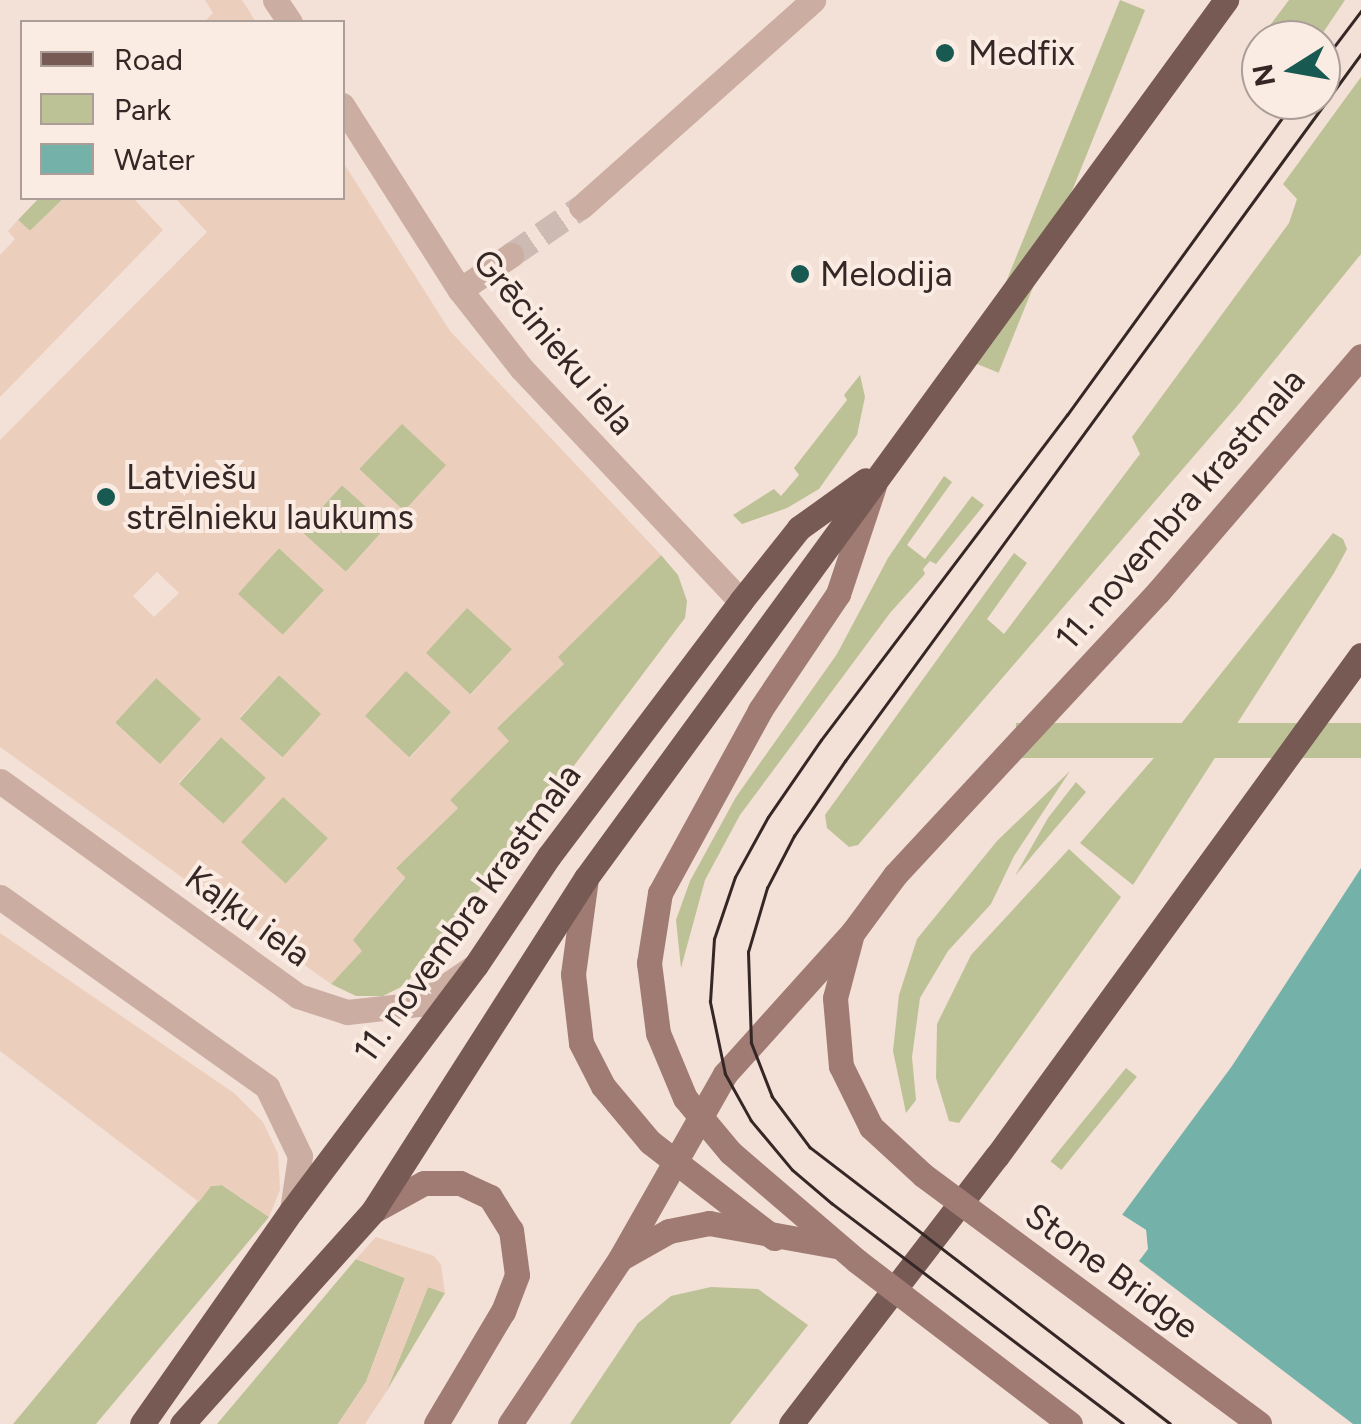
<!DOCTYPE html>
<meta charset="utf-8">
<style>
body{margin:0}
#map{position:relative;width:1361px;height:1424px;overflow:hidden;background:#f3e0d7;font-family:Figtree,sans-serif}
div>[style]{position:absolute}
.green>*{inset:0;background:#bcc296;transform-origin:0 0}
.plaza>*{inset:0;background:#eccebc}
.water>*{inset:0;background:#74b1a8}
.pier>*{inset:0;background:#f3e0d7}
.street-tunnel>*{height:25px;margin-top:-12.5px;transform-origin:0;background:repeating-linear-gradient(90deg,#cdbbb3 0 25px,transparent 0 37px)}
.street>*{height:25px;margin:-12.5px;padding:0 12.5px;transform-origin:12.5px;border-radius:12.5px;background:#cbada2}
.secondary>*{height:25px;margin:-12.5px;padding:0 12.5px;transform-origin:12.5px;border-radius:12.5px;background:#9f7b73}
.primary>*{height:25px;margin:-12.5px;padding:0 12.5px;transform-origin:12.5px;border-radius:12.5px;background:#785a55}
.tram>*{height:2.5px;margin:-1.25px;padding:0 1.25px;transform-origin:1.25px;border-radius:1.25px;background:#352725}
.secondary-bridge>*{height:25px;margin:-12.5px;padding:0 12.5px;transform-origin:12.5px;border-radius:12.5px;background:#9f7b73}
.dots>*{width:28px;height:28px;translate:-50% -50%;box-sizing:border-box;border:5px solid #faebe3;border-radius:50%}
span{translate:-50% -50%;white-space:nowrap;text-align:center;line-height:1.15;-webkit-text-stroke:8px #faebe3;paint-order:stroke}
.poi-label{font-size:35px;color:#352725}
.left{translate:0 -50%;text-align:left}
.street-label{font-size:35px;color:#352725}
.legend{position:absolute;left:20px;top:20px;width:325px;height:180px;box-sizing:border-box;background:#faebe3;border:2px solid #ab9d97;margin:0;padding:12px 18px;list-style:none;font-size:30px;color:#352725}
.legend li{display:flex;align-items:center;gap:20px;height:50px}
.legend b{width:50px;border:2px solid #ab9d97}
.north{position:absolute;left:1241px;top:20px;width:100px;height:100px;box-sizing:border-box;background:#faebe3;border:2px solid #ab9d97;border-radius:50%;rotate:259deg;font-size:28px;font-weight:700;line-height:40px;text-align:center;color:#352725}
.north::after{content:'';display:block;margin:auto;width:35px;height:45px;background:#185951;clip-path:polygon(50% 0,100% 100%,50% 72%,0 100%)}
</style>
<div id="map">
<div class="green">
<i style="left:1120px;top:0;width:27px;height:391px;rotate:22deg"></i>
<i style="clip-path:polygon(1289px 0,1345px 0,1318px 40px,1261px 40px,1261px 54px,1253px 48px)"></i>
<i style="clip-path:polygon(1361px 77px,1361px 254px,1238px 405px,858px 845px,849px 847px,827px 828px,825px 815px,1014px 553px,1027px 563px,987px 619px,1004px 634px,1140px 454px,1132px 437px,1289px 223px,1297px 199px,1283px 184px)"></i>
<i style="clip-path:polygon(39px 198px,64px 198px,30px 231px,18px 220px)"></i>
<i style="clip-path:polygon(860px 375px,865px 397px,857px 435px,819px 489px,787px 508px,742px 524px,733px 515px,774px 489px,781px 496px,799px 475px,794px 468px,847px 400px,844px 395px)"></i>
<i style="left:402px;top:423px;width:62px;height:63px;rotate:43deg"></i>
<i style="clip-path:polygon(944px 476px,952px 482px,907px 545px,925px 559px,972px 496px,984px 505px,936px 564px,930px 561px,923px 569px,925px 574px,890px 613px,740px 815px,705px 880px,681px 968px,676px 920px,690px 881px,736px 797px,837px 654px,888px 558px)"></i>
<i style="left:342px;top:485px;width:61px;height:62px;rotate:42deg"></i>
<i style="clip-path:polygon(1333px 533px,1343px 539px,1347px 549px,1334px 573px,1133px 885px,1080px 843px,1153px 759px)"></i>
<i style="left:279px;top:548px;width:62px;height:62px;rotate:43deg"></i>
<i style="clip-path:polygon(661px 555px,678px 575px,687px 601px,685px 618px,500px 864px,405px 985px,383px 996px,356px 996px,331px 984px,361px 951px,352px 940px,405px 878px,395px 869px,457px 809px,449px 801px,508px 741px,496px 729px,563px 664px,557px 657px)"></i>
<i style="left:467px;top:607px;width:62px;height:62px;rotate:43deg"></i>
<i style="left:406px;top:670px;width:62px;height:62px;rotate:43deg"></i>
<i style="left:279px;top:675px;width:58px;height:59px;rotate:42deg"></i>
<i style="left:157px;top:677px;width:62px;height:62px;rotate:43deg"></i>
<i style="left:1361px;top:723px;width:35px;height:345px;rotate:90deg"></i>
<i style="left:221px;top:737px;width:61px;height:63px;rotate:42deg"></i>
<i style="clip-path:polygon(1070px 771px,1014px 856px,991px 904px,948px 951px,920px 998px,912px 1057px,916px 1100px,906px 1113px,893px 1051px,899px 995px,917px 939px,997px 841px)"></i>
<i style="clip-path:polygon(1076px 782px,1086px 792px,1015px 876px,1048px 818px)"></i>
<i style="left:283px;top:796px;width:62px;height:63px;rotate:43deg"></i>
<i style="clip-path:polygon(1069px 849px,1121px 897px,959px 1123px,949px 1121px,936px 1078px,937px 1024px,971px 955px)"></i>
<i style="left:1126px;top:1068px;width:14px;height:120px;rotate:39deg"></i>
<i style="clip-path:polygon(222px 1185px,269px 1217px,96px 1424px,13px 1424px,211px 1186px)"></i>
<i style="clip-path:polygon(356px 1259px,405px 1278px,366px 1382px,338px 1424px,217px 1424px)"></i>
<i style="clip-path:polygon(428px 1287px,445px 1293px,386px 1392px)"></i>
<i style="clip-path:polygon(711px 1287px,758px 1289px,808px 1325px,730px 1424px,570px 1424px,638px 1323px,671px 1296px)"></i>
</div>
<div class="plaza">
<i style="clip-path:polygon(205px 0,242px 0,256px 22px,204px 22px,213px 13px)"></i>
<i style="clip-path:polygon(evenodd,343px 162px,450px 331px,661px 555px,558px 657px,564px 664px,497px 728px,509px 741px,450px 800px,458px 808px,396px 868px,405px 877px,353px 940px,362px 951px,331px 984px,0 747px,0 440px,207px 232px,175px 198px,342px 198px,343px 162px,402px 424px,446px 465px,404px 511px,359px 469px,402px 424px,343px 162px,342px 485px,387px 526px,346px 572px,301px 531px,342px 485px,343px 162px,279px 548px,324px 590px,283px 635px,238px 594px,279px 548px,343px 162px,157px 572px,179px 593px,154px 617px,133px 596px,157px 572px,343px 162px,467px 608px,512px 649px,471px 695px,426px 653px,467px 608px,343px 162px,406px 671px,451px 712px,410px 758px,365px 716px,406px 671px,343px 162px,279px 675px,321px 714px,282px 758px,239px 718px,279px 675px,343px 162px,156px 678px,201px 719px,160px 764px,115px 723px,156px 678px,343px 162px,221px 737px,266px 778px,223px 824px,178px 783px,221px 737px,343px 162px,283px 797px,328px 838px,286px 884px,241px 842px,283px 797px)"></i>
<i style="clip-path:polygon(64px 198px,133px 198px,163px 230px,0 397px,0 255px,15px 239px,8px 231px,18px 220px,30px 231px)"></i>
<i style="clip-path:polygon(0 933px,234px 1093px,263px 1122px,278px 1154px,280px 1190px,269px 1217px,222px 1185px,211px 1186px,199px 1202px,0 1051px)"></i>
<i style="clip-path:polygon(376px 1237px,434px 1256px,441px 1265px,445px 1293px,428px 1287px,386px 1392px,365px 1424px,338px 1424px,366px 1382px,405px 1278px,356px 1259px)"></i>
</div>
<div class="water">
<i style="clip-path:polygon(1361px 868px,1361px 1424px,1016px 1424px,1147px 1249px,1146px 1230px,1122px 1215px,1232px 1066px)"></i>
</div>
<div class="pier">
<i style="clip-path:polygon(1118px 1212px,1146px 1230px,1148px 1249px,1139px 1261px,1353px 1424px,1011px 1424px,1142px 1247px,1141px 1233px,1119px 1219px)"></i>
</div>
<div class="street-tunnel">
<i style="left:511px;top:255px;width:85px;rotate:-34.4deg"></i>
</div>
<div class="street">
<i style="left:275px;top:0;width:27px;rotate:56deg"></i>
<i style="left:342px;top:105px;width:219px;rotate:57.5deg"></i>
<i style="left:460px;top:290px;width:100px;rotate:51.9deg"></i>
<i style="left:522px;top:369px;width:319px;rotate:46.7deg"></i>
<i style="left:581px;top:207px;width:311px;rotate:-41.7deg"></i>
<i style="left:460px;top:290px;width:62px;rotate:-34.5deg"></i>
<i style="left:0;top:781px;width:367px;rotate:35.8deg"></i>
<i style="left:298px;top:996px;width:52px;rotate:18.1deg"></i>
<i style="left:347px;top:1012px;width:72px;rotate:-6.3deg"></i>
<i style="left:419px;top:1004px;width:64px;rotate:-34.2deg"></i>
<i style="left:0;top:897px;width:328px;rotate:35.4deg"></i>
<i style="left:267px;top:1087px;width:76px;rotate:64.4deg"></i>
<i style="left:300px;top:1156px;width:55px;rotate:98.4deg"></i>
</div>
<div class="secondary">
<i style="left:586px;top:878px;width:97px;rotate:97.7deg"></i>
<i style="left:573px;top:974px;width:69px;rotate:83.4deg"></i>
<i style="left:581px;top:1043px;width:48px;rotate:62.9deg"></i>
<i style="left:603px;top:1086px;width:73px;rotate:50deg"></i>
<i style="left:650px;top:1142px;width:157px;rotate:37.7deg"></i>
<i style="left:851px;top:937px;width:63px;rotate:104.7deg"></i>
<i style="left:835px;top:998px;width:68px;rotate:85deg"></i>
<i style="left:841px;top:1066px;width:68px;rotate:63.8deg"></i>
<i style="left:871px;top:1127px;width:71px;rotate:42.7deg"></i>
<i style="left:373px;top:1211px;width:58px;rotate:-28.8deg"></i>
<i style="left:424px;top:1183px;width:36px"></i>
<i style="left:460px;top:1183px;width:33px;rotate:25deg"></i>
<i style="left:490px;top:1197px;width:39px;rotate:58deg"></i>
<i style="left:511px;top:1230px;width:45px;rotate:82.4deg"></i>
<i style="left:517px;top:1275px;width:39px;rotate:111deg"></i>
<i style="left:503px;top:1311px;width:131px;rotate:120.7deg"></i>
<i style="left:621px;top:1258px;width:55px;rotate:-29.4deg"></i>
<i style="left:669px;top:1231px;width:41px;rotate:-11.3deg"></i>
<i style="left:709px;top:1223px;width:129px;rotate:10.3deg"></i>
<i style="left:857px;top:1261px;width:167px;rotate:-139.4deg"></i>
<i style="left:730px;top:1152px;width:70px;rotate:-129.8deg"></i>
<i style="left:685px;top:1098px;width:70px;rotate:-112.6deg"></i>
<i style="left:658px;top:1033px;width:71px;rotate:-97.3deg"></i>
<i style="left:649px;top:963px;width:71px;rotate:-81.1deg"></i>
<i style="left:660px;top:893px;width:209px;rotate:-61.3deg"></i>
<i style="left:760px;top:710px;width:140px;rotate:-56.1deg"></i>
<i style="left:838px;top:594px;width:114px;rotate:-71.6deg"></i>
<i style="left:510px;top:1424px;width:198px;rotate:-56.3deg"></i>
<i style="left:620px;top:1259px;width:213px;rotate:-60.4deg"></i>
<i style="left:725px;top:1074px;width:191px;rotate:-48deg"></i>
<i style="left:853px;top:932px;width:71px;rotate:-53.6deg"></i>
<i style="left:895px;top:875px;width:386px;rotate:-47.1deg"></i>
<i style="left:1158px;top:592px;width:311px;rotate:-49.3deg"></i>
</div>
<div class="primary">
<i style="left:142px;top:1424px;width:261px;rotate:-55deg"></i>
<i style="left:292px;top:1210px;width:306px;rotate:-53.1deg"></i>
<i style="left:476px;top:965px;width:131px;rotate:-56.2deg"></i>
<i style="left:549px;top:856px;width:319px;rotate:-53deg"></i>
<i style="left:741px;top:601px;width:93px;rotate:-51.5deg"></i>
<i style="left:799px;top:528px;width:82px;rotate:-35.6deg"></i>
<i style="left:182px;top:1424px;width:286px;rotate:-48.1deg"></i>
<i style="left:373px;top:1211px;width:395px;rotate:-57.4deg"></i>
<i style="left:586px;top:878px;width:1087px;rotate:-53.91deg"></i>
<i style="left:791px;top:1424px;width:338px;rotate:-52.5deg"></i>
<i style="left:997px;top:1156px;width:619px;rotate:-54deg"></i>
</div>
<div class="tram">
<i style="left:1321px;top:64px;width:66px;rotate:-53deg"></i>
<i style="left:1123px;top:1424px;width:365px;rotate:-142.9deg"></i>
<i style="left:832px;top:1204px;width:52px;rotate:-139.6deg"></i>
<i style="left:792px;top:1170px;width:64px;rotate:-129.9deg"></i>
<i style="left:751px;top:1121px;width:54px;rotate:-119deg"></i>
<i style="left:725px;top:1074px;width:74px;rotate:-101.8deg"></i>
<i style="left:710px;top:1002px;width:63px;rotate:-86.4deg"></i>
<i style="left:714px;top:939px;width:65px;rotate:-71.3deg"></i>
<i style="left:735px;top:877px;width:68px;rotate:-61.2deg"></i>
<i style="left:768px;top:817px;width:93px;rotate:-55.5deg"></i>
<i style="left:821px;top:740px;width:408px;rotate:-52.9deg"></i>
<i style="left:1067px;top:415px;width:389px;rotate:-54.1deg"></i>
<i style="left:1170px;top:1424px;width:454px;rotate:-142.5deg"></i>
<i style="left:810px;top:1148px;width:64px;rotate:-126.7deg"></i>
<i style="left:772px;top:1097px;width:58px;rotate:-111.3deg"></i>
<i style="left:751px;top:1043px;width:91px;rotate:-91.9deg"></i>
<i style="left:748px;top:952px;width:67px;rotate:-73.5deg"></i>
<i style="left:767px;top:888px;width:59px;rotate:-62.6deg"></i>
<i style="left:794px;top:836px;width:91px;rotate:-55.8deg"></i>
<i style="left:845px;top:761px;width:875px;rotate:-53.88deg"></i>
</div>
<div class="secondary-bridge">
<i style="left:923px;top:1175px;width:418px;rotate:36.5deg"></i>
<i style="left:857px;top:1261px;width:268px;rotate:37.4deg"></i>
</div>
<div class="dots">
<i style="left:945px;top:53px;background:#185951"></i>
<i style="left:800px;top:274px;background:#185951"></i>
<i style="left:106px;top:497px;background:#185951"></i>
</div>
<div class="poi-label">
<span class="left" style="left:968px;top:53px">Medfix</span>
<span class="left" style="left:820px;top:274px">Melodija</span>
<span class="left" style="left:126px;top:497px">Latviešu<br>strēlnieku laukums</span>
</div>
<div class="street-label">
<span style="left:554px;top:342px;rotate:50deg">Grēcinieku iela</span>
<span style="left:1180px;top:509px;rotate:-49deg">11. novembra krastmala</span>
<span style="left:467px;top:913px;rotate:-54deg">11. novembra krastmala</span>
<span style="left:248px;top:916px;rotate:36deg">Kaļķu iela</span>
<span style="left:1112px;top:1271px;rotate:36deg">Stone Bridge</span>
</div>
<ul class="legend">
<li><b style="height:12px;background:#785a55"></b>Road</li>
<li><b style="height:28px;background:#bcc296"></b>Park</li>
<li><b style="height:28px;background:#74b1a8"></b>Water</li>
</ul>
<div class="north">N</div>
</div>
